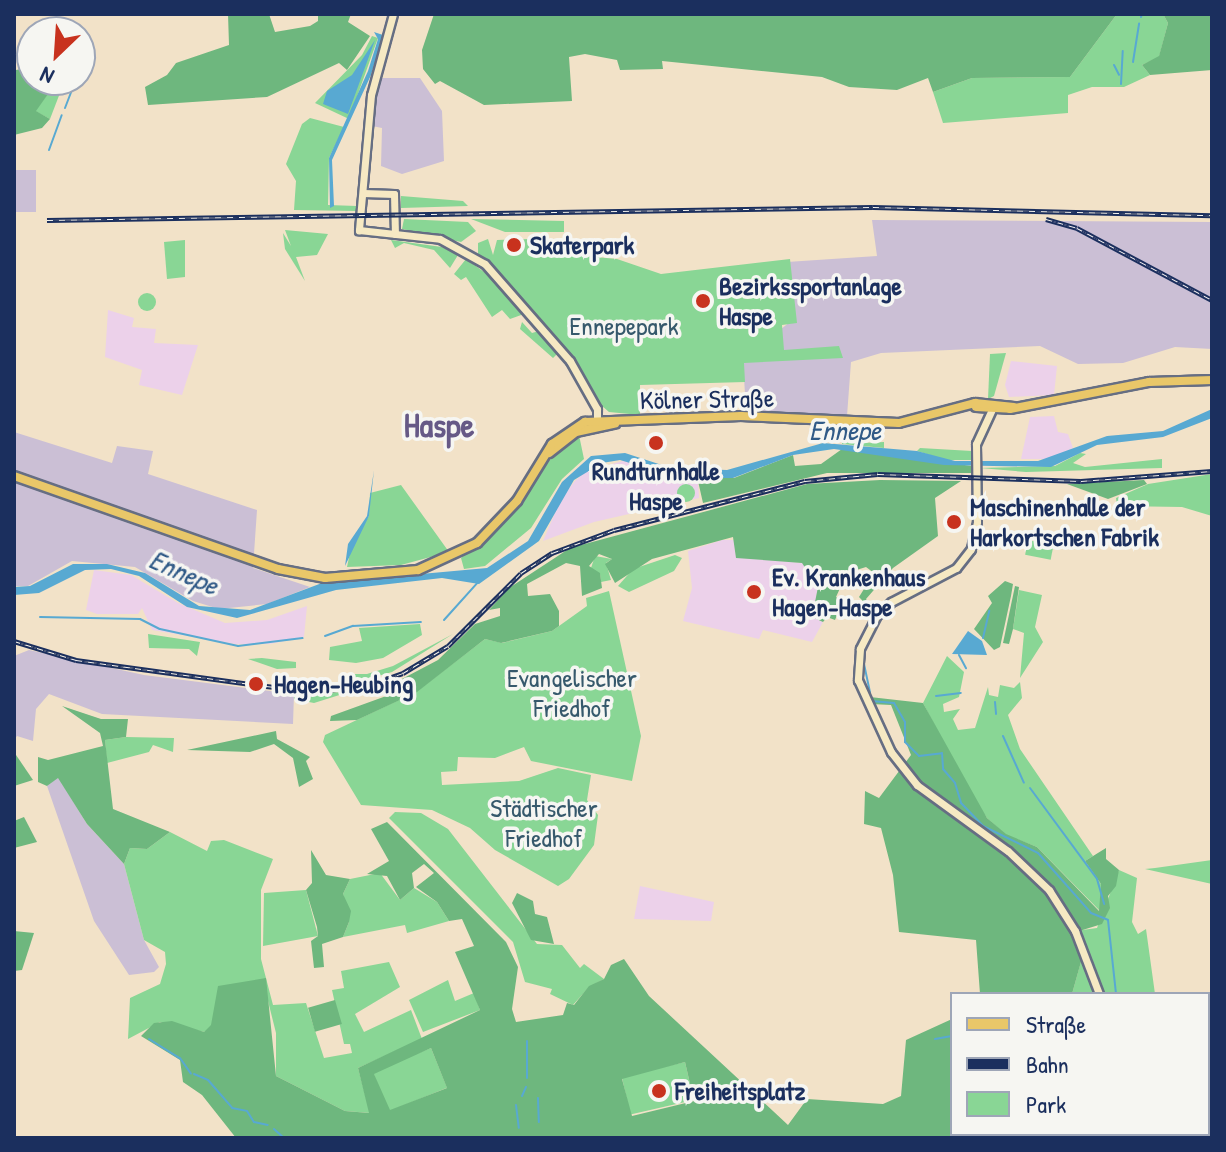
<!DOCTYPE html>
<meta charset="utf-8">
<style>
body{margin:0}
#map{position:relative;width:1226px;height:1152px;overflow:hidden;background:#f2e2c8;font-family:"Patrick Hand",sans-serif}
div>[style]{position:absolute}
.built>*{inset:0;background:#ecd1ea}
.industrial>*{inset:0;background:#cbbfd5;transform-origin:0 0}
.green>*{inset:0;background:#89d695;transform-origin:0 0}
.round{border-radius:50%}
.forest>*{inset:0;background:#6eb77e;transform-origin:0 0}
.water>*{inset:0;background:#58a9d2}
.stream>*{height:2px;margin:-1px;padding:0 1px;transform-origin:1px;border-radius:1px;background:#58a9d2}
.roads{filter:drop-shadow(2px 0 #666e83) drop-shadow(-2px 0 #666e83) drop-shadow(0 2px #666e83) drop-shadow(0 -2px #666e83)}
.secondary>*{height:7px;margin:-3.5px;padding:0 3.5px;transform-origin:3.5px;border-radius:3.5px;background:#f6e9c3}
.primary>*{height:8px;margin:-4px;padding:0 4px;transform-origin:4px;border-radius:4px;background:#e9c769}
.rail>*{height:5px;margin-top:-2.5px;transform-origin:0;background:repeating-linear-gradient(90deg,#f6f6f2 0 6px,#1b2f5e 0 12px);box-sizing:border-box;border-block:2px solid #1b2f5e}
.dots>*{width:22px;height:22px;translate:-50% -50%;box-sizing:border-box;border:4px solid #f6f6f2;border-radius:50%}
span{translate:-50% -50%;white-space:nowrap;text-align:center;line-height:1.15;-webkit-text-stroke:7px #f6f6f2;paint-order:stroke}
.poi-label{font-size:26px;color:#1b2f5e;font-weight:700}
.left{translate:0 -50%;text-align:left}
.park-label{font-size:26px;color:#36596c}
.street-label{font-size:26px;color:#1b2f5e}
.water-label{font-size:28px;color:#305a87;font-style:italic}
.district-label{font-size:34px;color:#665986;font-weight:700}
.frame{position:absolute;inset:0;border:16px solid #1b2f5e;pointer-events:none}
.legend{position:absolute;left:950px;top:992px;width:260px;height:144px;box-sizing:border-box;background:#f6f6f2;border:2px solid #9ea6b7;margin:0;padding:10px 14px;list-style:none;font-size:24px;color:#1b2f5e}
.legend li{display:flex;align-items:center;gap:16px;height:40px}
.legend b{width:40px;border:2px solid #9ea6b7}
.north{position:absolute;left:16px;top:16px;width:80px;height:80px;box-sizing:border-box;background:#f6f6f2;border:2px solid #9ea6b7;border-radius:50%;rotate:205deg;font-size:22px;font-weight:700;line-height:32px;text-align:center;color:#1b2f5e}
.north::after{content:'';display:block;margin:auto;width:28px;height:36px;background:#c8321e;clip-path:polygon(50% 0,100% 100%,50% 72%,0 100%)}
</style>
<div id="map">
<div class="built">
<i style="clip-path:polygon(108px 310px,134px 318px,132px 327px,156px 329px,154px 343px,198px 345px,182px 395px,139px 385px,142px 370px,105px 357px)"></i>
<i style="clip-path:polygon(1011px 361px,1057px 366px,1054px 395px,1009px 397px,1005px 385px)"></i>
<i style="clip-path:polygon(1054px 416px,1058px 432px,1068px 434px,1073px 448px,1049px 459px,1021px 459px,1030px 417px)"></i>
<i style="clip-path:polygon(623px 461px,698px 481px,699px 498px,594px 522px,543px 541px,561px 499px,575px 481px,586px 471px)"></i>
<i style="clip-path:polygon(722px 540px,735px 540px,736px 557px,803px 563px,818px 587px,813px 617px,823px 622px,812px 642px,763px 630px,759px 639px,683px 621px,692px 588px,688px 551px)"></i>
<i style="clip-path:polygon(94px 570px,131px 575px,178px 603px,225px 623px,267px 620px,307px 606px,304px 637px,270px 644px,235px 644px,152px 630px,142px 608px,138px 614px,97px 614px,86px 610px)"></i>
<i style="clip-path:polygon(640px 886px,714px 902px,711px 921px,634px 919px)"></i>
</div>
<div class="industrial">
<i style="clip-path:polygon(377px 78px,420px 78px,442px 111px,444px 161px,402px 174px,381px 166px,382px 128px,372px 126px)"></i>
<i style="left:14px;top:170px;width:22px;height:42px"></i>
<i style="clip-path:polygon(872px 220px,1212px 222px,1212px 349px,1175px 347px,1123px 363px,1078px 364px,1040px 346px,881px 353px,851px 362px,847px 416px,746px 412px,743px 359px,795px 318px,787px 262px,877px 256px)"></i>
<i style="clip-path:polygon(14px 432px,112px 463px,117px 446px,153px 451px,148px 474px,257px 510px,253px 568px,310px 587px,267px 604px,219px 609px,193px 601px,135px 567px,72px 561px,28px 586px,14px 586px)"></i>
<i style="clip-path:polygon(29px 650px,144px 675px,294px 694px,293px 724px,102px 714px,49px 694px,36px 709px,33px 741px,17px 736px,14px 740px,14px 656px)"></i>
<i style="clip-path:polygon(58px 777px,87px 824px,124px 864px,144px 940px,159px 967px,154px 972px,129px 975px,94px 921px,47px 786px)"></i>
</div>
<div class="green">
<i style="clip-path:polygon(1117px 14px,1163px 14px,1168px 23px,1159px 57px,1142px 65px,1150px 75px,1124px 87px,1092px 87px,1068px 95px,1068px 113px,943px 123px,933px 92px,972px 78px,1070px 77px)"></i>
<i style="clip-path:polygon(372px 36px,378px 38px,349px 119px,315px 103px,362px 55px)"></i>
<i style="clip-path:polygon(58px 80px,65px 80px,50px 119px,35px 111px)"></i>
<i style="clip-path:polygon(310px 118px,344px 127px,329px 158px,328px 205px,357px 206px,357px 211px,294px 210px,296px 181px,286px 164px,302px 124px)"></i>
<i style="clip-path:polygon(401px 196px,463px 201px,468px 206px,401px 208px)"></i>
<i style="clip-path:polygon(404px 219px,468px 222px,476px 231px,461px 242px,402px 229px)"></i>
<i style="clip-path:polygon(471px 219px,564px 221px,564px 232px,505px 232px)"></i>
<i style="clip-path:polygon(285px 230px,328px 234px,317px 255px,296px 257px,305px 281px,285px 249px,283px 233px,291px 246px)"></i>
<i style="clip-path:polygon(488px 239px,493px 255px,497px 240px,531px 239px,532px 251px,617px 259px,661px 274px,790px 259px,797px 323px,782px 325px,784px 350px,839px 346px,843px 358px,744px 363px,745px 382px,640px 385px,640px 415px,609px 412px,594px 399px,571px 358px,478px 254px,478px 243px)"></i>
<i style="clip-path:polygon(185px 240px,185px 277px,167px 279px,164px 242px)"></i>
<i style="clip-path:polygon(391px 240px,442px 247px,458px 255px,450px 268px,434px 250px,404px 243px,395px 248px)"></i>
<i style="clip-path:polygon(466px 259px,494px 279px,524px 314px,510px 319px,502px 310px,492px 317px,466px 277px,461px 280px,454px 274px)"></i>
<i class="round" style="left:138px;top:293px;width:18px;height:18px"></i>
<i style="clip-path:polygon(522px 322px,532px 333px,539px 331px,558px 353px,553px 358px,520px 329px)"></i>
<i style="clip-path:polygon(1006px 353px,994px 396px,988px 399px,990px 354px)"></i>
<i style="clip-path:polygon(841px 429px,866px 430px,863px 443px,884px 442px,884px 448px,842px 444px)"></i>
<i style="clip-path:polygon(579px 435px,584px 459px,562px 479px,531px 528px,485px 566px,464px 569px,461px 558px,496px 530px,564px 442px)"></i>
<i style="clip-path:polygon(920px 448px,972px 451px,972px 460px,946px 460px,917px 451px)"></i>
<i style="clip-path:polygon(1080px 453px,1086px 454px,1073px 463px,1085px 467px,1162px 459px,1162px 468px,1026px 472px,980px 468px,1055px 466px)"></i>
<i style="clip-path:polygon(1212px 474px,1212px 516px,1182px 507px,1117px 506px,1116px 498px,1148px 484px)"></i>
<i class="round" style="left:677px;top:484px;width:18px;height:18px"></i>
<i style="clip-path:polygon(401px 485px,449px 552px,401px 565px,347px 567px,352px 543px,369px 516px,370px 493px)"></i>
<i style="left:1028px;top:540px;width:26px;height:15px;rotate:11deg"></i>
<i style="clip-path:polygon(675px 555px,682px 558px,674px 571px,629px 592px,618px 586px,633px 569px)"></i>
<i style="clip-path:polygon(595px 556px,612px 559px,606px 563px,611px 580px,601px 582px,600px 574px,590px 571px)"></i>
<i style="clip-path:polygon(1019px 590px,1042px 595px,1035px 627px,1043px 642px,1020px 678px,1024px 633px,1013px 629px)"></i>
<i style="clip-path:polygon(609px 591px,641px 736px,632px 781px,531px 761px,524px 747px,495px 758px,458px 757px,457px 771px,441px 772px,442px 785px,519px 781px,558px 768px,591px 775px,587px 800px,598px 815px,594px 845px,569px 879px,558px 886px,495px 850px,470px 828px,432px 810px,361px 805px,323px 742px,325px 735px,416px 692px,485px 639px,502px 643px,552px 631px,587px 606px,586px 598px)"></i>
<i style="clip-path:polygon(420px 624px,422px 635px,383px 658px,356px 663px,329px 660px,330px 647px,362px 641px,359px 628px)"></i>
<i style="clip-path:polygon(148px 634px,200px 642px,197px 656px,189px 649px,149px 648px)"></i>
<i style="clip-path:polygon(453px 634px,392px 672px,354px 683px,340px 674px,367px 674px,393px 666px)"></i>
<i style="clip-path:polygon(947px 656px,964px 672px,959px 697px,943px 704px,944px 712px,960px 709px,953px 719px,958px 730px,975px 728px,988px 687px,989px 695px,998px 697px,1000px 685px,1014px 688px,1020px 682px,1022px 698px,1008px 715px,1020px 749px,1093px 856px,1085px 861px,1101px 884px,1100px 911px,1037px 847px,1006px 835px,987px 818px,971px 795px,923px 703px)"></i>
<i style="clip-path:polygon(262px 658px,296px 662px,296px 668px,277px 669px,248px 659px)"></i>
<i style="clip-path:polygon(349px 692px,314px 703px,294px 699px,294px 694px)"></i>
<i style="clip-path:polygon(126px 737px,174px 738px,173px 752px,153px 745px,149px 752px,107px 763px,105px 740px)"></i>
<i style="clip-path:polygon(395px 812px,421px 813px,448px 829px,537px 944px,562px 945px,580px 968px,584px 964px,604px 979px,589px 987px,573px 1005px,550px 994px,552px 989px,525px 982px,513px 942px,389px 818px)"></i>
<i style="clip-path:polygon(170px 832px,207px 851px,211px 841px,224px 840px,273px 859px,261px 890px,261px 959px,273px 1005px,306px 1003px,324px 1058px,352px 1053px,350px 1044px,344px 1044px,332px 990px,344px 988px,341px 971px,389px 962px,400px 987px,355px 1014px,364px 1032px,411px 1010px,422px 1039px,358px 1068px,370px 1113px,345px 1111px,276px 1076px,276px 1033px,268px 1001px,204px 1032px,160px 1022px,128px 1039px,130px 998px,160px 984px,166px 964px,165px 952px,144px 940px,124px 864px,130px 848px,147px 849px)"></i>
<i style="clip-path:polygon(1212px 860px,1212px 884px,1145px 869px,1155px 868px)"></i>
<i style="clip-path:polygon(1119px 870px,1137px 878px,1132px 922px,1138px 934px,1146px 929px,1155px 994px,1099px 994px,1075px 931px,1097px 928px)"></i>
<i style="clip-path:polygon(380px 873px,400px 900px,414px 888px,437px 902px,449px 921px,407px 933px,405px 925px,343px 937px,349px 922px,343px 894px,350px 879px)"></i>
<i style="clip-path:polygon(306px 890px,318px 936px,263px 946px,264px 893px)"></i>
<i style="clip-path:polygon(1083px 954px,1097px 994px,1072px 994px)"></i>
<i style="clip-path:polygon(448px 980px,455px 1001px,474px 993px,480px 1010px,423px 1032px,409px 1000px)"></i>
<i style="left:431px;top:1048px;width:43px;height:63px;rotate:68deg"></i>
<i style="left:685px;top:1062px;width:39px;height:65px;rotate:77deg"></i>
<i style="left:1042px;top:1134px;width:122px;height:4px"></i>
</div>
<div class="forest">
<i style="clip-path:polygon(228px 14px,269px 14px,275px 32px,310px 26px,318px 21px,318px 14px,351px 14px,348px 22px,370px 36px,347px 70px,339px 63px,267px 97px,148px 105px,145px 87px,167px 75px,176px 63px,229px 45px)"></i>
<i style="clip-path:polygon(434px 14px,1117px 14px,1070px 77px,972px 78px,933px 92px,928px 78px,897px 90px,849px 87px,822px 77px,662px 61px,663px 69px,620px 70px,617px 60px,585px 54px,569px 57px,572px 101px,484px 105px,440px 81px,435px 84px,423px 69px,422px 50px)"></i>
<i style="clip-path:polygon(1163px 14px,1212px 14px,1212px 70px,1150px 75px,1142px 65px,1159px 56px,1168px 23px)"></i>
<i style="clip-path:polygon(32px 67px,32px 80px,58px 80px,36px 111px,50px 119px,42px 128px,14px 135px,16px 70px)"></i>
<i style="clip-path:polygon(842px 449px,972px 466px,972px 473px,827px 473px,703px 503px,698px 481px,679px 478px,734px 478px,793px 455px,795px 466px,821px 464px)"></i>
<i style="clip-path:polygon(880px 480px,961px 481px,935px 498px,938px 536px,893px 568px,866px 599px,874px 613px,859px 597px,874px 573px,866px 567px,847px 573px,836px 597px,843px 601px,835px 620px,827px 617px,823px 622px,812px 617px,818px 587px,802px 563px,736px 558px,733px 537px,652px 559px,615px 583px,605px 564px,612px 559px,599px 554px,589px 566px,600px 573px,602px 588px,582px 596px,580px 566px,566px 563px,527px 584px,528px 596px,550px 594px,559px 611px,559px 626px,552px 631px,501px 643px,485px 639px,417px 692px,357px 720px,330px 721px,331px 716px,389px 695px,400px 680px,438px 660px,475px 624px,500px 616px,500px 608px,489px 610px,509px 588px,570px 548px,807px 484px)"></i>
<i style="clip-path:polygon(1144px 480px,1147px 484px,1108px 499px,1067px 484px)"></i>
<i style="clip-path:polygon(1005px 581px,1013px 584px,1011px 596px,1000px 647px,994px 650px,974px 629px,992px 603px,988px 596px)"></i>
<i style="clip-path:polygon(1015px 586px,1019px 587px,1013px 629px,1009px 644px,1003px 643px)"></i>
<i style="clip-path:polygon(870px 697px,923px 703px,987px 818px,1006px 834px,1037px 847px,1099px 911px,1101px 884px,1085px 861px,1106px 848px,1106px 859px,1119px 870px,1116px 886px,1108px 896px,1110px 908px,1102px 924px,1076px 932px,1084px 951px,1072px 994px,980px 994px,976px 940px,899px 932px,893px 875px,881px 828px,864px 824px,865px 791px,879px 798px,911px 755px,891px 705px,871px 704px)"></i>
<i style="clip-path:polygon(62px 706px,101px 719px,128px 719px,126px 737px,105px 740px,113px 809px,170px 832px,147px 849px,130px 848px,124px 864px,87px 824px,58px 778px,47px 786px,38px 782px,38px 757px,48px 760px,103px 746px,100px 733px)"></i>
<i style="clip-path:polygon(276px 731px,277px 739px,310px 757px,306px 761px,313px 779px,299px 787px,293px 758px,274px 744px,250px 752px,187px 750px)"></i>
<i style="clip-path:polygon(14px 752px,33px 780px,14px 786px)"></i>
<i style="clip-path:polygon(24px 817px,37px 842px,14px 848px,14px 821px)"></i>
<i style="clip-path:polygon(evenodd,387px 822px,506px 942px,518px 967px,512px 1009px,516px 1022px,563px 1015px,567px 1003px,574px 1005px,589px 986px,604px 979px,611px 965px,624px 959px,649px 996px,788px 1125px,807px 1099px,883px 1104px,901px 1096px,906px 1040px,952px 1019px,952px 1134px,986px 1138px,236px 1138px,202px 1095px,183px 1082px,180px 1060px,141px 1036px,154px 1023px,172px 1021px,204px 1032px,211px 1025px,218px 986px,266px 978px,276px 1076px,345px 1111px,369px 1113px,358px 1068px,480px 1010px,455px 952px,474px 946px,462px 919px,449px 921px,437px 902px,416px 887px,434px 873px,424px 864px,412px 873px,414px 888px,400px 900px,387px 876px,367px 874px,389px 861px,371px 829px,387px 822px,431px 1048px,447px 1088px,390px 1110px,374px 1074px,431px 1048px,387px 822px,685px 1062px,694px 1101px,632px 1116px,622px 1079px,685px 1062px)"></i>
<i style="clip-path:polygon(311px 850px,326px 875px,350px 879px,343px 894px,351px 911px,349px 922px,343px 937px,322px 944px,324px 967px,314px 968px,311px 941px,318px 936px,317px 927px,306px 890px,312px 883px)"></i>
<i style="clip-path:polygon(517px 893px,533px 901px,535px 914px,547px 917px,554px 944px,531px 940px,512px 903px)"></i>
<i style="clip-path:polygon(14px 931px,34px 933px,22px 970px,14px 971px)"></i>
<i style="left:335px;top:1000px;width:25px;height:28px;rotate:74deg"></i>
</div>
<div class="water">
<i style="clip-path:polygon(374px 32px,383px 35px,371px 75px,332px 160px,334px 206px,330px 208px,329px 158px,368px 71px,378px 39px)"></i>
<i style="clip-path:polygon(375px 40px,348px 114px,323px 104px,327px 91px,352px 75px)"></i>
<i style="clip-path:polygon(1212px 409px,1212px 418px,1163px 437px,1097px 445px,1051px 467px,944px 465px,834px 449px,793px 455px,733px 478px,679px 478px,620px 460px,602px 463px,574px 480px,539px 541px,479px 584px,442px 578px,336px 590px,237px 618px,187px 607px,139px 576px,111px 569px,85px 570px,39px 593px,14px 595px,14px 587px,30px 586px,73px 564px,107px 564px,145px 573px,199px 606px,250px 610px,322px 583px,487px 568px,528px 541px,562px 482px,591px 456px,625px 453px,671px 468px,727px 470px,823px 443px,917px 451px,955px 461px,1038px 461px,1107px 436px,1163px 431px)"></i>
<i style="clip-path:polygon(374px 470px,369px 516px,345px 566px,348px 544px,367px 516px)"></i>
<i style="clip-path:polygon(968px 631px,982px 641px,987px 655px,952px 654px)"></i>
</div>
<div class="stream">
<i style="left:1141px;top:17px;width:3px;rotate:-72deg"></i>
<i style="left:1133px;top:62px;width:39px;rotate:-81deg"></i>
<i style="left:1114px;top:65px;width:11px;rotate:63deg"></i>
<i style="left:1121px;top:84px;width:33px;rotate:-87deg"></i>
<i style="left:65px;top:108px;width:30px;rotate:-69deg"></i>
<i style="left:49px;top:150px;width:37px;rotate:-70deg"></i>
<i style="left:40px;top:617px;width:100px;rotate:1.1deg"></i>
<i style="left:140px;top:619px;width:22px;rotate:27deg"></i>
<i style="left:160px;top:629px;width:80px;rotate:12.3deg"></i>
<i style="left:238px;top:646px;width:65px;rotate:-7deg"></i>
<i style="left:14px;top:620px;width:1px"></i>
<i style="left:444px;top:620px;width:52px;rotate:-48.1deg"></i>
<i style="left:325px;top:636px;width:30px;rotate:-20deg"></i>
<i style="left:353px;top:626px;width:68px;rotate:-3.4deg"></i>
<i style="left:983px;top:638px;width:28px;rotate:-77deg"></i>
<i style="left:959px;top:655px;width:15px;rotate:62deg"></i>
<i style="left:864px;top:664px;width:29px;rotate:78deg"></i>
<i style="left:936px;top:696px;width:25px;rotate:-7deg"></i>
<i style="left:871px;top:701px;width:23px;rotate:5deg"></i>
<i style="left:894px;top:703px;width:22px;rotate:60deg"></i>
<i style="left:905px;top:722px;width:20px;rotate:90deg"></i>
<i style="left:905px;top:742px;width:20px;rotate:45deg"></i>
<i style="left:919px;top:756px;width:23px;rotate:-7deg"></i>
<i style="left:942px;top:753px;width:16px;rotate:86deg"></i>
<i style="left:943px;top:769px;width:18px;rotate:49deg"></i>
<i style="left:955px;top:783px;width:21px;rotate:73deg"></i>
<i style="left:961px;top:803px;width:32px;rotate:46deg"></i>
<i style="left:983px;top:826px;width:61px;rotate:26.1deg"></i>
<i style="left:1038px;top:853px;width:80px;rotate:48.5deg"></i>
<i style="left:1091px;top:913px;width:18px;rotate:22deg"></i>
<i style="left:1108px;top:920px;width:74px;rotate:83.8deg"></i>
<i style="left:995px;top:702px;width:12px;rotate:85deg"></i>
<i style="left:1003px;top:736px;width:51px;rotate:65.9deg"></i>
<i style="left:1030px;top:788px;width:113px;rotate:53.6deg"></i>
<i style="left:1097px;top:879px;width:26px;rotate:74deg"></i>
<i style="left:149px;top:1039px;width:36px;rotate:32deg"></i>
<i style="left:180px;top:1058px;width:19px;rotate:55deg"></i>
<i style="left:935px;top:1039px;width:17px;rotate:-10deg"></i>
<i style="left:527px;top:1041px;width:37px;rotate:90deg"></i>
<i style="left:194px;top:1074px;width:15px;rotate:23deg"></i>
<i style="left:208px;top:1080px;width:37px;rotate:49deg"></i>
<i style="left:232px;top:1108px;width:15px;rotate:11deg"></i>
<i style="left:247px;top:1111px;width:13px;rotate:58deg"></i>
<i style="left:254px;top:1122px;width:14px;rotate:12deg"></i>
<i style="left:522px;top:1096px;width:10px;rotate:-66deg"></i>
<i style="left:538px;top:1098px;width:24px;rotate:88deg"></i>
<i style="left:516px;top:1105px;width:23px;rotate:83deg"></i>
<i style="left:274px;top:1129px;width:13px;rotate:42deg"></i>
<i style="left:1200px;top:1134px;width:6px;rotate:45deg"></i>
<i style="left:976px;top:1138px;width:4px;rotate:-76deg"></i>
</div>
<div class="roads">
<div class="secondary">
<i style="left:393px;top:14px;width:84px;rotate:105.2deg"></i>
<i style="left:371px;top:95px;width:136px;rotate:95.1deg"></i>
<i style="left:359px;top:230px;width:81px;rotate:6.3deg"></i>
<i style="left:440px;top:239px;width:51px;rotate:29.1deg"></i>
<i style="left:485px;top:264px;width:129px;rotate:48.8deg"></i>
<i style="left:570px;top:361px;width:55px;rotate:60.6deg"></i>
<i style="left:597px;top:409px;width:15px;rotate:90deg"></i>
<i style="left:363px;top:193px;width:31px;rotate:2deg"></i>
<i style="left:394px;top:194px;width:40px;rotate:88.6deg"></i>
<i style="left:994px;top:405px;width:43px;rotate:114.8deg"></i>
<i style="left:976px;top:444px;width:78px;rotate:89.3deg"></i>
<i style="left:977px;top:522px;width:28px;rotate:103deg"></i>
<i style="left:971px;top:549px;width:24px;rotate:128deg"></i>
<i style="left:956px;top:568px;width:73px;rotate:152.4deg"></i>
<i style="left:891px;top:602px;width:19px;rotate:137deg"></i>
<i style="left:877px;top:615px;width:38px;rotate:117deg"></i>
<i style="left:860px;top:649px;width:31px;rotate:94deg"></i>
<i style="left:858px;top:680px;width:79px;rotate:65.4deg"></i>
<i style="left:891px;top:752px;width:42px;rotate:51.8deg"></i>
<i style="left:917px;top:785px;width:112px;rotate:36deg"></i>
<i style="left:1008px;top:851px;width:57px;rotate:43.6deg"></i>
<i style="left:1049px;top:890px;width:49px;rotate:57.6deg"></i>
<i style="left:1075px;top:931px;width:67px;rotate:69.1deg"></i>
<i style="left:1166px;top:1134px;width:5px;rotate:53deg"></i>
</div>
<div class="primary">
<i style="left:976px;top:407px;width:34px;rotate:3deg"></i>
<i style="left:1010px;top:409px;width:142px;rotate:-11deg"></i>
<i style="left:1149px;top:382px;width:63px;rotate:-1.8deg"></i>
<i style="left:549px;top:453px;width:34px;rotate:-38deg"></i>
<i style="left:576px;top:432px;width:40px;rotate:-12deg"></i>
<i style="left:14px;top:476px;width:280px;rotate:19.4deg"></i>
<i style="left:278px;top:569px;width:48px;rotate:10.8deg"></i>
<i style="left:325px;top:578px;width:93px;rotate:-4.9deg"></i>
<i style="left:418px;top:570px;width:65px;rotate:-24.6deg"></i>
<i style="left:477px;top:543px;width:58px;rotate:-46.4deg"></i>
<i style="left:517px;top:501px;width:67px;rotate:-58.4deg"></i>
<i style="left:552px;top:444px;width:40px;rotate:-34deg"></i>
<i style="left:585px;top:422px;width:156px;rotate:-2.2deg"></i>
<i style="left:741px;top:416px;width:158px;rotate:2.5deg"></i>
<i style="left:899px;top:423px;width:79px;rotate:-14.7deg"></i>
<i style="left:975px;top:403px;width:39px;rotate:6deg"></i>
</div>
</div>
<div class="rail">
<i style="left:1046px;top:219px;width:32px;rotate:16deg"></i>
<i style="left:1077px;top:228px;width:153px;rotate:28.1deg"></i>
<i style="left:47px;top:220px;width:826px;rotate:-0.9deg"></i>
<i style="left:873px;top:207px;width:339px;rotate:1.4deg"></i>
<i style="left:14px;top:224px;width:1px"></i>
<i style="left:14px;top:641px;width:65px;rotate:17deg"></i>
<i style="left:76px;top:660px;width:192px;rotate:7.8deg"></i>
<i style="left:266px;top:686px;width:45px;rotate:6.3deg"></i>
<i style="left:311px;top:691px;width:52px;rotate:-4.4deg"></i>
<i style="left:363px;top:687px;width:42px;rotate:-19.3deg"></i>
<i style="left:403px;top:673px;width:52px;rotate:-31deg"></i>
<i style="left:448px;top:646px;width:103px;rotate:-45deg"></i>
<i style="left:521px;top:573px;width:37px;rotate:-33deg"></i>
<i style="left:552px;top:553px;width:66px;rotate:-20.4deg"></i>
<i style="left:614px;top:530px;width:197px;rotate:-14.4deg"></i>
<i style="left:805px;top:481px;width:73px;rotate:-5.5deg"></i>
<i style="left:878px;top:474px;width:203px;rotate:2deg"></i>
<i style="left:1081px;top:481px;width:131px;rotate:-4.4deg"></i>
</div>
<div class="dots">
<i style="left:514px;top:245px;background:#c8321e"></i>
<i style="left:703px;top:301px;background:#c8321e"></i>
<i style="left:656px;top:443px;background:#c8321e"></i>
<i style="left:954px;top:522px;background:#c8321e"></i>
<i style="left:754px;top:592px;background:#c8321e"></i>
<i style="left:256px;top:684px;background:#c8321e"></i>
<i style="left:659px;top:1091px;background:#c8321e"></i>
</div>
<div class="poi-label">
<span class="left" style="left:530px;top:245px">Skaterpark</span>
<span class="left" style="left:719px;top:301px">Bezirkssportanlage<br>Haspe</span>
<span style="left:656px;top:486px">Rundturnhalle<br>Haspe</span>
<span class="left" style="left:970px;top:522px">Maschinenhalle der<br>Harkortschen Fabrik</span>
<span class="left" style="left:772px;top:592px">Ev. Krankenhaus<br>Hagen-Haspe</span>
<span class="left" style="left:274px;top:684px">Hagen-Heubing</span>
<span class="left" style="left:675px;top:1091px">Freiheitsplatz</span>
</div>
<div class="park-label">
<span style="left:624px;top:326px">Ennepepark</span>
<span style="left:572px;top:693px">Evangelischer<br>Friedhof</span>
<span style="left:544px;top:823px">Städtischer<br>Friedhof</span>
</div>
<div class="street-label">
<span style="left:707px;top:399px;rotate:-1deg">Kölner Straße</span>
</div>
<div class="water-label">
<span style="left:845px;top:430px">Ennepe</span>
<span style="left:184px;top:572px;rotate:24deg">Ennepe</span>
</div>
<div class="district-label">
<span style="left:439px;top:426px">Haspe</span>
</div>
<div class="frame"></div>
<ul class="legend">
<li><b style="height:10px;background:#e9c769"></b>Straße</li>
<li><b style="height:10px;background:#1b2f5e"></b>Bahn</li>
<li><b style="height:22px;background:#89d695"></b>Park</li>
</ul>
<div class="north">N</div>
</div>
